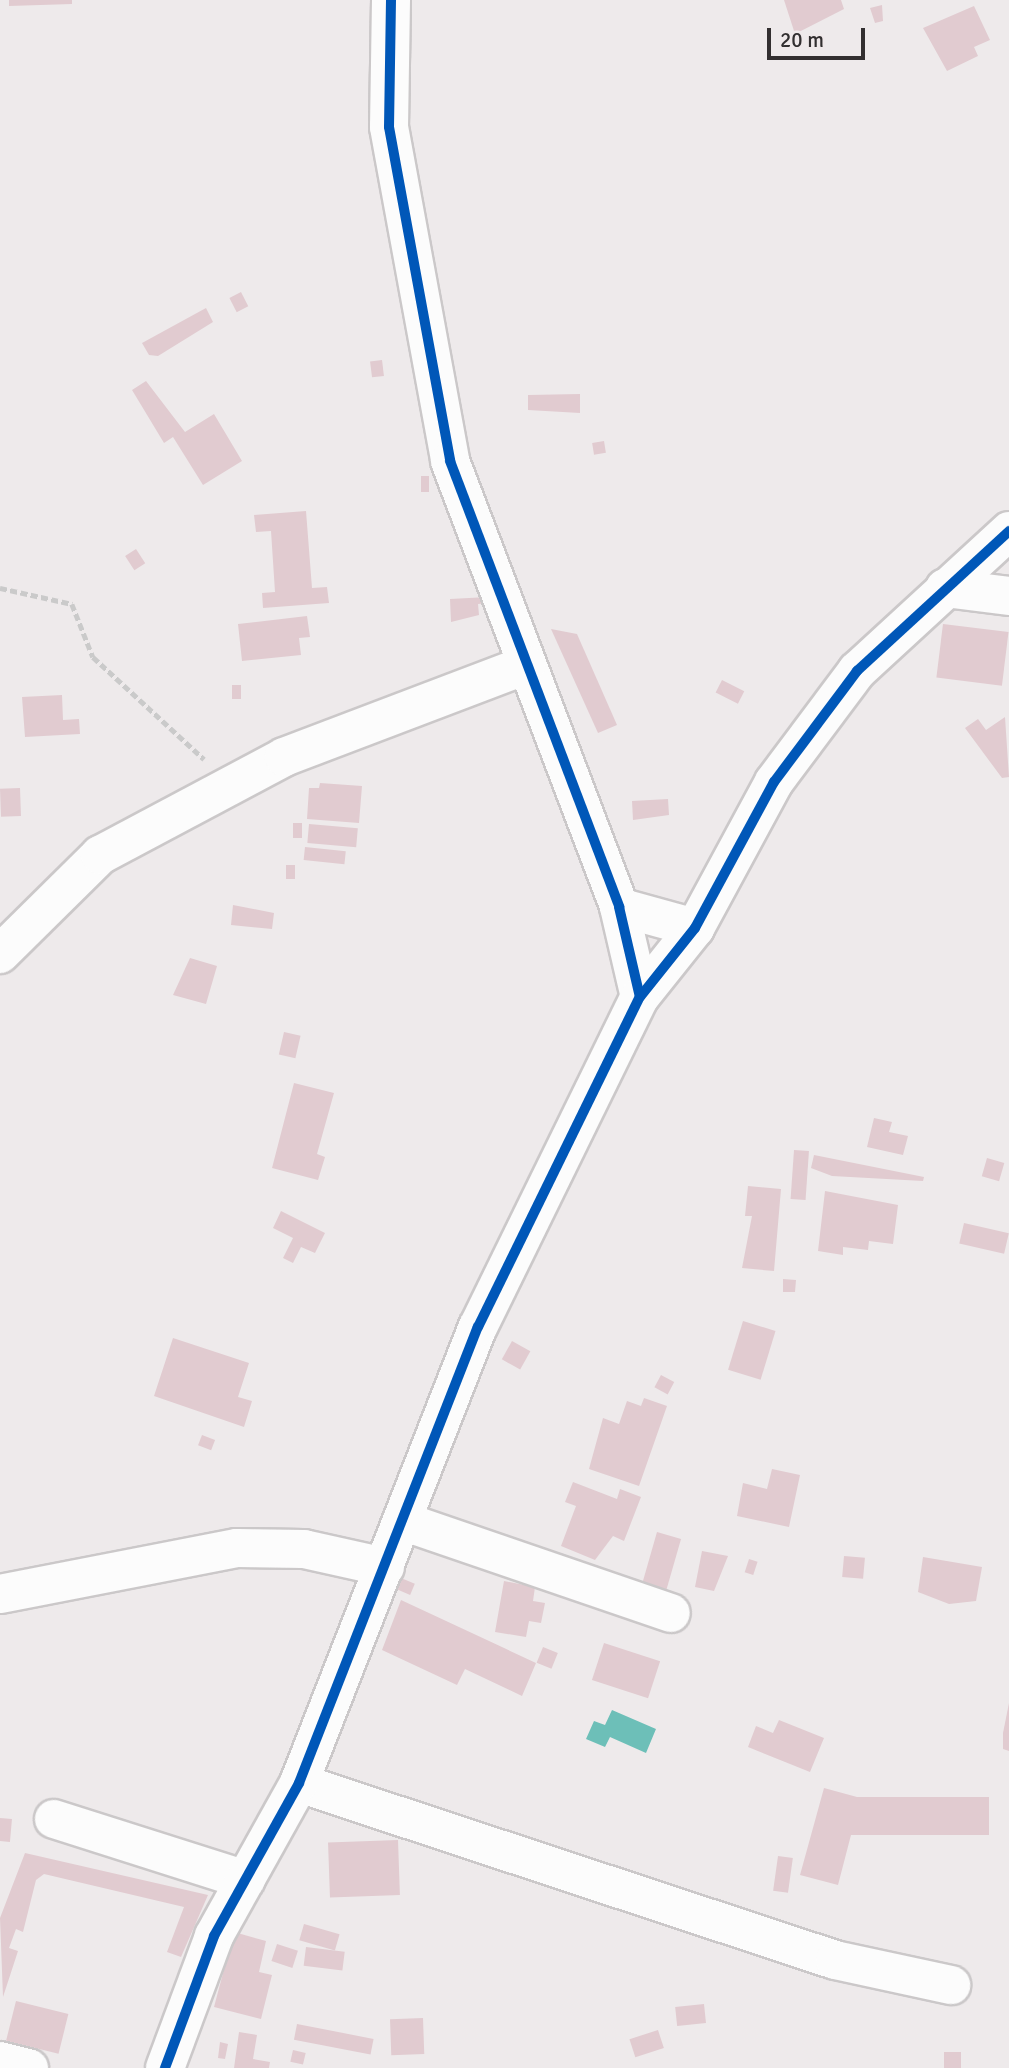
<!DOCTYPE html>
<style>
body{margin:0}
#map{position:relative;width:1009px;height:2068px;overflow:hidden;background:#eeeaeb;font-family:Signika,sans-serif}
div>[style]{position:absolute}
.water>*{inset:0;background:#6dbfb8}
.building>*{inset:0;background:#e1cbd0;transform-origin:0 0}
.path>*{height:4.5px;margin-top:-2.25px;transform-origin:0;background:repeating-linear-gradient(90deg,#cacaca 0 7px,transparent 0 10.5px)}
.roads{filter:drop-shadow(2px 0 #cbc8c9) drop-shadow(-2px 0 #cbc8c9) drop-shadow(0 2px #cbc8c9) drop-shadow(0 -2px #cbc8c9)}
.minor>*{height:38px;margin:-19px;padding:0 19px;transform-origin:19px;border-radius:19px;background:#fcfcfc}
.cycleway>*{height:10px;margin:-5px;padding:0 5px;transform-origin:5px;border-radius:5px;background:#0057b8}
span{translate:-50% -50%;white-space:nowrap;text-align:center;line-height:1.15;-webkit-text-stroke:6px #efe9ea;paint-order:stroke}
.scale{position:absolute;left:767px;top:28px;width:98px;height:32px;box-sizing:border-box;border:4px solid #322f30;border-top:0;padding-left:9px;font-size:21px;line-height:24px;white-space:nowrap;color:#322f30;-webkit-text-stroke:5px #efe9ea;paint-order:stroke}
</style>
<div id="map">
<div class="water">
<i style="clip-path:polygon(612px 1710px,656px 1729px,646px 1753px,610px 1737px,605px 1747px,586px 1739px,594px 1721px,605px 1725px)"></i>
</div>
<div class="building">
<i style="clip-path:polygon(9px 0,72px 0,72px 4px,9px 6px)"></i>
<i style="clip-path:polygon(784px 0,841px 0,844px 9px,795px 34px)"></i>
<i style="clip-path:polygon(882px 5px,883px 21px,875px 23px,870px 8px)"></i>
<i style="clip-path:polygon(974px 6px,990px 40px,974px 47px,978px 56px,947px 71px,923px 28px)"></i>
<i style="left:241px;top:292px;width:16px;height:13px;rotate:63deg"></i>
<i style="clip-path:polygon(206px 308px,213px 322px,158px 356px,149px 355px,142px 343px)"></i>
<i style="left:382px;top:360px;width:16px;height:12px;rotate:83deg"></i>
<i style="clip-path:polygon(146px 381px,185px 432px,214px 414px,242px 461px,203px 485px,173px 437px,164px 443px,132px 390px)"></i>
<i style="clip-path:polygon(580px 394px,580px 413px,528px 410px,528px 395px)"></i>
<i style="left:604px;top:441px;width:12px;height:12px;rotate:81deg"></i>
<i style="left:429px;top:476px;width:16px;height:8px;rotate:90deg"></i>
<i style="clip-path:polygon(306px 511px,312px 588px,327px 587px,329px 603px,263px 608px,262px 593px,275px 592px,271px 531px,256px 532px,254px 515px)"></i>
<i style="left:136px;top:549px;width:17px;height:13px;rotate:57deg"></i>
<i style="clip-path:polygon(488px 597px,488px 603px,478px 604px,479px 615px,451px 622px,450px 599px)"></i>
<i style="clip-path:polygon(307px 616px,310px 637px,299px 638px,301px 655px,242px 661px,238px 624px)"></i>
<i style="left:943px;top:624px;width:66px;height:54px;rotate:7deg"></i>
<i style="clip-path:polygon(551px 629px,577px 634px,617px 725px,598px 733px)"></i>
<i style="left:722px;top:680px;width:25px;height:14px;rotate:27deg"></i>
<i style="left:232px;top:685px;width:9px;height:14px"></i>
<i style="clip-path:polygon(62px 695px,63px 720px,79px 719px,80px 734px,25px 737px,22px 697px)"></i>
<i style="clip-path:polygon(1005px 717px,1009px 777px,1002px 778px,965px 728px,978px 719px,986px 730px)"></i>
<i style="clip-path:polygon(320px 783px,362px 786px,359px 823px,307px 819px,309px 788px,319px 788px)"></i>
<i style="left:20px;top:788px;width:28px;height:20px;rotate:88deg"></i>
<i style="clip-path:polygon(668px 799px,669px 815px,633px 820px,632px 801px)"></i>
<i style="left:293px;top:823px;width:9px;height:15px"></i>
<i style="left:309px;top:824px;width:49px;height:19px;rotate:5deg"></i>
<i style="left:305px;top:847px;width:41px;height:13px;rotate:6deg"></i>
<i style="left:286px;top:865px;width:9px;height:14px"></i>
<i style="clip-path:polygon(233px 905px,274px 913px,272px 929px,231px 925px)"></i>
<i style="clip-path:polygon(190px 958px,217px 966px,206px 1004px,173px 995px)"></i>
<i style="left:284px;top:1032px;width:17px;height:23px;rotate:13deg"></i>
<i style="clip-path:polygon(294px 1083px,334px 1093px,317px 1154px,325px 1157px,318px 1180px,272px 1168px)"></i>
<i style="clip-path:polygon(874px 1118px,892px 1122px,889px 1132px,908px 1136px,903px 1155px,867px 1147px)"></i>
<i style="left:794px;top:1150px;width:15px;height:49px;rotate:4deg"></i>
<i style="clip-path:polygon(814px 1155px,924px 1177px,923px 1181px,832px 1176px,811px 1168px)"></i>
<i style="left:987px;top:1158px;width:18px;height:19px;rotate:16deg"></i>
<i style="clip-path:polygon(748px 1186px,781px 1189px,774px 1271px,742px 1268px,752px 1216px,745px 1216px)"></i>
<i style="clip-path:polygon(825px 1191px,898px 1205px,893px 1244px,869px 1241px,868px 1250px,843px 1247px,843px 1255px,818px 1251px)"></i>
<i style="clip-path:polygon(281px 1211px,325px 1233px,315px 1253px,301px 1247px,293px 1263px,283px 1258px,293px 1238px,273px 1228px)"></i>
<i style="left:964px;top:1223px;width:46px;height:21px;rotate:13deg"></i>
<i style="clip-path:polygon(783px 1279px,796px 1280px,795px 1292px,783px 1292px)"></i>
<i style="left:743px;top:1321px;width:34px;height:51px;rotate:17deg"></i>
<i style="clip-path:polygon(173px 1338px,249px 1363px,238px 1397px,252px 1401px,244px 1427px,154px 1396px)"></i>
<i style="left:512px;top:1341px;width:21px;height:21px;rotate:29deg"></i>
<i style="left:661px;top:1375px;width:15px;height:14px;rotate:28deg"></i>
<i style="clip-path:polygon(644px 1398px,667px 1406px,639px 1486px,589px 1469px,603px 1418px,619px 1424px,627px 1401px,641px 1406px)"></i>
<i style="left:202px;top:1435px;width:14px;height:11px;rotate:21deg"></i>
<i style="clip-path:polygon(772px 1469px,800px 1475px,789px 1527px,737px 1516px,743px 1483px,767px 1489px)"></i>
<i style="clip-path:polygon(573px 1482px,617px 1499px,620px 1489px,641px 1497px,624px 1541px,613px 1536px,595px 1560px,561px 1546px,576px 1506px,565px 1502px)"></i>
<i style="left:657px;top:1532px;width:25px;height:59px;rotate:16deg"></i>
<i style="clip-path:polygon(702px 1551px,728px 1556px,714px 1591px,695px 1587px)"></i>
<i style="left:844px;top:1556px;width:21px;height:21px;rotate:5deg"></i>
<i style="clip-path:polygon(923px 1557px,982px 1567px,976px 1601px,949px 1604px,918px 1592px)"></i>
<i style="left:749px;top:1559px;width:9px;height:14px;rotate:18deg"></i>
<i style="left:401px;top:1578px;width:15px;height:12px;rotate:23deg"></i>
<i style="clip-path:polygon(504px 1581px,535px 1587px,533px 1601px,545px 1603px,541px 1623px,529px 1621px,526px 1637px,495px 1632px)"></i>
<i style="clip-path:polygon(401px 1600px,536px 1663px,522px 1696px,465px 1669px,457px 1685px,382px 1650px)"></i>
<i style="left:604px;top:1643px;width:59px;height:39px;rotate:18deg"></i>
<i style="left:543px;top:1647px;width:16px;height:17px;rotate:22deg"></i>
<i style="clip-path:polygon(1009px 1703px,1009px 1751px,1003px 1749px,1003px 1733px)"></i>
<i style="clip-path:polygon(779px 1720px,824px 1738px,810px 1772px,748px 1747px,756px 1726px,773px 1733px)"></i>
<i style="clip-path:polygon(824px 1788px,857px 1797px,989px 1797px,989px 1835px,851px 1835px,838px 1885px,800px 1875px)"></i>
<i style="left:0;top:1818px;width:12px;height:23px;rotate:5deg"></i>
<i style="left:398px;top:1840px;width:55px;height:70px;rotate:88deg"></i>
<i style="clip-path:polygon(25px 1853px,208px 1895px,181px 1957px,167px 1952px,184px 1907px,44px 1874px,36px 1880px,23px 1932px,16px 1929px,9px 1948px,18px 1951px,3px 1997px,0 1918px)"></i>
<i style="left:778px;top:1856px;width:15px;height:35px;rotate:8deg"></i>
<i style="left:304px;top:1924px;width:37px;height:17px;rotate:16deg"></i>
<i style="clip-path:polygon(234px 1932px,266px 1941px,259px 1972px,272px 1975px,261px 2019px,214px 2007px)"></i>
<i style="left:277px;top:1944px;width:22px;height:18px;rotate:18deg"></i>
<i style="left:306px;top:1947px;width:39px;height:19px;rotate:7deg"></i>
<i style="left:16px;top:2001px;width:54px;height:41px;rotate:14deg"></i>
<i style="left:704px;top:2004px;width:19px;height:29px;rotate:84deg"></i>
<i style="left:423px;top:2018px;width:36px;height:33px;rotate:88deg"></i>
<i style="left:297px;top:2024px;width:78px;height:16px;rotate:11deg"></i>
<i style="left:658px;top:2030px;width:19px;height:30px;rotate:72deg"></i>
<i style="clip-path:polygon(239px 2032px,257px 2035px,253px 2059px,270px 2062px,269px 2068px,234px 2068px)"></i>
<i style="clip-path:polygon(220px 2042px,228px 2044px,225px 2059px,218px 2058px)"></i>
<i style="left:293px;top:2050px;width:13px;height:12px;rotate:13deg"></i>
<i style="left:944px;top:2052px;width:17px;height:16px"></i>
</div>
<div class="path">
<i style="left:0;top:588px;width:74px;rotate:12.5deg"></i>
<i style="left:72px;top:604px;width:57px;rotate:68.4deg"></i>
<i style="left:93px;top:657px;width:151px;rotate:42.6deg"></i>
</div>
<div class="roads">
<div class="minor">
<i style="left:391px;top:0;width:127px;rotate:90.9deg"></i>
<i style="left:389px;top:127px;width:340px;rotate:79.6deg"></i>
<i style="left:450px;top:461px;width:477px;rotate:69.2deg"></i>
<i style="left:619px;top:907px;width:92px;rotate:76.9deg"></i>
<i style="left:640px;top:997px;width:88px;rotate:-51.4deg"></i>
<i style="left:695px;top:928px;width:166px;rotate:-61.6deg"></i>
<i style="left:774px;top:782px;width:139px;rotate:-53.2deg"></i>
<i style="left:857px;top:671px;width:207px;rotate:-42.6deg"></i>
<i style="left:945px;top:588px;width:64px;rotate:7.1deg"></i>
<i style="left:619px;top:907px;width:79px;rotate:15.4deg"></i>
<i style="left:0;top:954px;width:141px;rotate:-44.7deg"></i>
<i style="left:100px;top:855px;width:208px;rotate:-28deg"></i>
<i style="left:284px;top:757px;width:259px;rotate:-20.8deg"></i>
<i style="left:402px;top:1521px;width:284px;rotate:18.9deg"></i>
<i style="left:0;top:1594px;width:241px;rotate:-11deg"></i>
<i style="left:237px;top:1548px;width:67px;rotate:0.9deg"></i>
<i style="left:304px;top:1549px;width:83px;rotate:12.5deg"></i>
<i style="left:299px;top:1783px;width:564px;rotate:18.27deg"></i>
<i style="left:835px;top:1960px;width:119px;rotate:12.2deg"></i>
<i style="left:54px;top:1819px;width:201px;rotate:17.6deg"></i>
<i style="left:0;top:2061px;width:30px;rotate:14deg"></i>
<i style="left:165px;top:2068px;width:141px;rotate:-69.6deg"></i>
<i style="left:214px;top:1936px;width:175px;rotate:-60.9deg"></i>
<i style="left:299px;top:1783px;width:490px;rotate:-68.6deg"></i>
<i style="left:478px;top:1327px;width:368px;rotate:-63.9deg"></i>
</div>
</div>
<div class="cycleway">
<i style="left:391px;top:0;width:127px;rotate:90.9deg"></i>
<i style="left:389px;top:127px;width:340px;rotate:79.6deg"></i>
<i style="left:450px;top:461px;width:477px;rotate:69.2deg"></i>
<i style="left:619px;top:907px;width:92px;rotate:76.9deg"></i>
<i style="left:640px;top:997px;width:88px;rotate:-51.4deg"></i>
<i style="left:695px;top:928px;width:166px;rotate:-61.6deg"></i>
<i style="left:774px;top:782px;width:139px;rotate:-53.2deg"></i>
<i style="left:857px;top:671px;width:207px;rotate:-42.6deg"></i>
<i style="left:165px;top:2068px;width:141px;rotate:-69.6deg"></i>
<i style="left:214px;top:1936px;width:175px;rotate:-60.9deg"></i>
<i style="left:299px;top:1783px;width:490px;rotate:-68.6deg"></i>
<i style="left:478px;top:1327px;width:368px;rotate:-63.9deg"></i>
</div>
<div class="scale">20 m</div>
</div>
